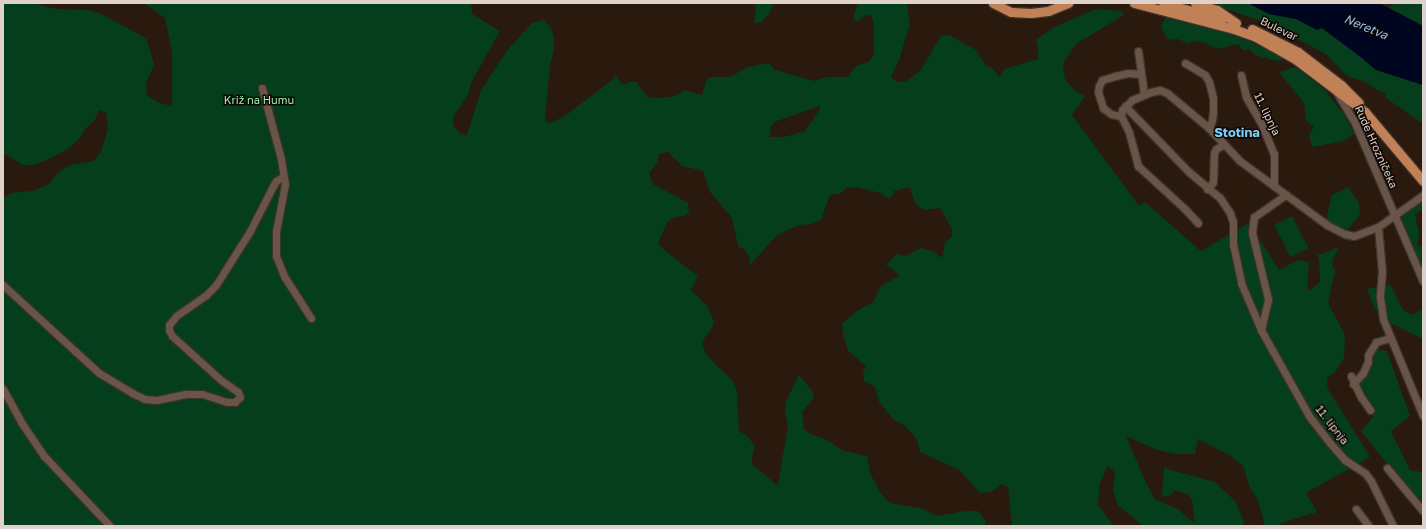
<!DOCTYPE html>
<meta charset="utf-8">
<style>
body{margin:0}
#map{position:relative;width:1426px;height:529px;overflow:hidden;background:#2a190d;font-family:"Golos Text",sans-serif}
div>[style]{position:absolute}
.green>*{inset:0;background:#053e1c;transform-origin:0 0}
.water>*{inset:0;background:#000620}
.roads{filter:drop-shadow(1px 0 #3f322c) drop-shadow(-1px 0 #3f322c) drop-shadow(0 1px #3f322c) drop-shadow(0 -1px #3f322c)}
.minor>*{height:7px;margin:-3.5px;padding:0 3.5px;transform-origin:3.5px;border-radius:3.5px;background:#685547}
.major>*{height:9px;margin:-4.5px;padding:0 4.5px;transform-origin:4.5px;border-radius:4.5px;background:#c18157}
span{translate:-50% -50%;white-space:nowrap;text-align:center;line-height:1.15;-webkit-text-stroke:3px #0d0603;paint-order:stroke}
.street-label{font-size:11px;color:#ded2ca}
.park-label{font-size:11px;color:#93f6ae}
.water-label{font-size:12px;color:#98c2f3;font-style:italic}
.quarter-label{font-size:13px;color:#7fcefa;font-weight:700}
.frame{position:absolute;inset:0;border:4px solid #ded2ca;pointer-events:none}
</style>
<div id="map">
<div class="green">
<i style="clip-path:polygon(evenodd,3px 3px,31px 3px,57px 9px,88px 10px,99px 13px,142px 36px,147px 40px,154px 64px,146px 84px,147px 95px,159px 103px,172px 106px,172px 52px,165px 18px,144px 3px,471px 3px,472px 14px,500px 31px,471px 83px,468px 95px,453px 117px,453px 125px,456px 129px,461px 134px,467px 135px,481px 91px,496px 67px,510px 47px,532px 23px,544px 20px,551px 28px,554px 38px,554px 51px,550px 65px,545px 121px,550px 123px,565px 116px,612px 80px,616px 75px,621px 83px,626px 85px,629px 82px,636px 81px,647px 97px,660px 98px,675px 96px,684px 90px,702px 95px,707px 79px,710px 77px,730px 77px,748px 67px,769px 63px,774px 69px,788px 74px,815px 81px,827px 77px,848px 77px,856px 66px,868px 62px,874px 55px,874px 24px,871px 15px,865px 16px,856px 22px,853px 18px,858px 3px,907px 3px,910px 24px,899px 60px,891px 77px,897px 82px,907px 81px,920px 71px,941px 36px,949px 35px,976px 50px,986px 66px,992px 68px,1000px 77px,1004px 69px,1038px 59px,1038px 48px,1036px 40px,1054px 27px,1096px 9px,1122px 11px,1124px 15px,1076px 44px,1063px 64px,1065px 79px,1074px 90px,1085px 96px,1072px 115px,1139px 206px,1145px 202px,1201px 251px,1249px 223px,1279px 270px,1298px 260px,1309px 262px,1307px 287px,1309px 291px,1320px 282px,1319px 259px,1316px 253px,1322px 254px,1337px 247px,1338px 249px,1333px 259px,1332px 265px,1335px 271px,1328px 303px,1345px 335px,1344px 358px,1336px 371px,1327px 378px,1327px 384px,1328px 389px,1370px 457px,1306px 493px,1317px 512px,1281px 523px,1281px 526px,1265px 526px,1258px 500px,1250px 488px,1243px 466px,1229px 455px,1198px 439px,1195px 454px,1177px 454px,1157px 450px,1126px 436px,1147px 485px,1156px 500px,1178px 509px,1195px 524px,1192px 500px,1187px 494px,1175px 490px,1171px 495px,1162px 497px,1164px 468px,1215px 482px,1235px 501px,1244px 522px,1242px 526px,1143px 526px,1118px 505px,1113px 491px,1115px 473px,1108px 465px,1100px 483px,1098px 505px,1114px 526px,1012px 526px,1008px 487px,1002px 484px,992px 492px,980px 493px,959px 470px,920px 452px,917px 440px,912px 433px,904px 425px,894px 420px,879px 402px,875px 387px,864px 381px,863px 373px,866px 366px,848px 351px,843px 334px,842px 324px,857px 311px,873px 302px,881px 286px,899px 276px,895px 271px,886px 265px,897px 254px,905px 256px,921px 248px,933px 251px,942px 258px,945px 243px,952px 236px,952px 229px,940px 208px,924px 210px,915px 203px,910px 187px,894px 191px,890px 199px,880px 193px,856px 187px,846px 188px,841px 193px,830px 195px,821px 220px,812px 224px,798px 225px,776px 236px,749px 266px,750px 258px,745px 250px,738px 246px,732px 218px,710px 192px,703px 171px,682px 166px,668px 152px,659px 154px,657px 163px,649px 173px,653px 184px,688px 203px,689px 212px,684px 216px,673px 218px,667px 222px,658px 243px,664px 250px,698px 276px,691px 290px,708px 307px,714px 323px,710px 331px,705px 337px,702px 345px,708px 357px,732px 380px,737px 391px,739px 431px,747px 436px,755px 446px,752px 457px,752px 464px,778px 486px,788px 425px,785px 413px,786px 401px,799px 375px,812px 391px,814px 398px,802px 412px,804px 429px,812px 435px,823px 438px,844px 451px,867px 456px,870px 473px,880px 492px,890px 503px,920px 508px,937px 516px,965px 511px,978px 511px,985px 520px,986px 526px,3px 526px,3px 199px,11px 193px,32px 191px,49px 184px,56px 174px,70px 165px,94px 161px,101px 152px,108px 128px,106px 112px,99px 110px,95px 120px,86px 128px,79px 139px,68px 149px,45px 161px,34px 165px,23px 165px,3px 153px,3px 3px,820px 106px,820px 109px,805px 131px,784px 137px,770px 137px,771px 126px,777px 121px,820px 106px)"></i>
<i style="clip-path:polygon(756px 3px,774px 3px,769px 14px,761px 22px,754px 24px)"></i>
<i style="clip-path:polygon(1200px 3px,1248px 3px,1269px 14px,1297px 19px,1322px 28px,1362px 58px,1376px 70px,1423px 85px,1423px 124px,1386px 98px,1386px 94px,1377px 90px,1365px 82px,1347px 76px,1326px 54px,1266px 23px,1227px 9px)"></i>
<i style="clip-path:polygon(1394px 3px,1423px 3px,1423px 26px,1389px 8px)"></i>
<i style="clip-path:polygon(1165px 18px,1171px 18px,1229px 32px,1280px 56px,1283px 60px,1277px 61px,1255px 55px,1250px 49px,1243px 50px,1238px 44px,1217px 49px,1206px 43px,1193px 41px,1189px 44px,1178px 39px,1168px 40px,1161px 27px)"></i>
<i style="clip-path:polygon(1295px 67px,1324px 89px,1346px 117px,1354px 134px,1343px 141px,1312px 147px,1309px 135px,1314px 127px,1306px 121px,1304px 103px,1279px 72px)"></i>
<i style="clip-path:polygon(1348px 187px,1359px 203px,1360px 214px,1346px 232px,1326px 220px,1332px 195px)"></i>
<i style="clip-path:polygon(1423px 199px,1423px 209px,1415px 214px,1419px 233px,1417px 245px,1423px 248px,1423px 275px,1399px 221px,1410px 208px)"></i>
<i style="left:1292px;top:216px;width:36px;height:20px;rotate:63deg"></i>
<i style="clip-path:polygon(1390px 284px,1403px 310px,1413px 315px,1423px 309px,1423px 339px,1392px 324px,1375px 309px,1367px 289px)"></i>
<i style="clip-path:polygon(1377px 349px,1387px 351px,1410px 416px,1391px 431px,1410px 470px,1423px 472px,1423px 509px,1361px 431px,1373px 417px,1373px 407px,1359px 384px)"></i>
</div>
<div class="water">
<i style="clip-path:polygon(1248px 3px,1379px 3px,1423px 26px,1423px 85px,1376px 70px,1362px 58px,1322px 28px,1317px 30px,1296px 19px,1269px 14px)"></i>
</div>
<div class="roads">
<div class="minor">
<i style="left:1138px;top:51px;width:43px;rotate:82.1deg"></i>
<i style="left:1185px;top:63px;width:23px;rotate:31deg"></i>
<i style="left:1205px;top:75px;width:8px;rotate:60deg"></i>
<i style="left:1209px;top:82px;width:16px;rotate:76deg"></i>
<i style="left:1213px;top:98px;width:14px;rotate:90deg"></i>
<i style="left:1213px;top:112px;width:8px;rotate:97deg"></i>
<i style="left:1212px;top:120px;width:9px;rotate:111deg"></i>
<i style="left:1241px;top:75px;width:23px;rotate:77deg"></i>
<i style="left:1246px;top:97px;width:32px;rotate:60deg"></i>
<i style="left:1262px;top:125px;width:31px;rotate:68deg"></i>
<i style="left:1274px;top:154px;width:32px;rotate:90deg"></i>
<i style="left:262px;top:88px;width:73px;rotate:75deg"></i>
<i style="left:281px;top:159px;width:25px;rotate:81deg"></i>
<i style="left:285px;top:184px;width:48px;rotate:100.8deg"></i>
<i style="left:276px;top:231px;width:25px;rotate:90deg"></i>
<i style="left:276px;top:256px;width:22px;rotate:68deg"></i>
<i style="left:284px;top:276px;width:50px;rotate:57.3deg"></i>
<i style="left:1337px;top:93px;width:33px;rotate:59deg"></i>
<i style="left:1354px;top:121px;width:174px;rotate:66.7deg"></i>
<i style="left:1125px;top:106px;width:92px;rotate:45.9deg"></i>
<i style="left:1189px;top:172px;width:40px;rotate:40deg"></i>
<i style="left:1220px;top:198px;width:18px;rotate:56deg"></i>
<i style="left:1230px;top:213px;width:9px;rotate:72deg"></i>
<i style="left:1233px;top:222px;width:22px;rotate:90deg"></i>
<i style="left:1233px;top:244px;width:40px;rotate:78deg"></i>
<i style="left:1241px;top:283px;width:51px;rotate:66.9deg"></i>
<i style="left:1261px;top:330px;width:98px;rotate:60.8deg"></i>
<i style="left:1309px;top:416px;width:34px;rotate:52deg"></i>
<i style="left:1330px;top:443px;width:23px;rotate:49deg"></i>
<i style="left:1345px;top:460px;width:24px;rotate:33deg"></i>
<i style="left:1365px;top:473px;width:10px;rotate:53deg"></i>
<i style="left:1371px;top:481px;width:50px;rotate:63.9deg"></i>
<i style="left:1121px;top:116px;width:10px;rotate:-169deg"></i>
<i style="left:1111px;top:114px;width:10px;rotate:-143deg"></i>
<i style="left:1103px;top:108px;width:17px;rotate:-107deg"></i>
<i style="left:1098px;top:92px;width:6px;rotate:-81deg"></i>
<i style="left:1099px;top:86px;width:7px;rotate:-63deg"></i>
<i style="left:1102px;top:80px;width:14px;rotate:-17deg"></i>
<i style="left:1115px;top:76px;width:13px;rotate:-13deg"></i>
<i style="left:1128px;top:73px;width:13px;rotate:4deg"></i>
<i style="left:1207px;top:189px;width:9px;rotate:-49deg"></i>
<i style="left:1213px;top:182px;width:29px;rotate:-88deg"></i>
<i style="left:1214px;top:153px;width:4px;rotate:-63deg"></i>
<i style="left:1216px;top:149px;width:9px;rotate:-32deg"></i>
<i style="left:1198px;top:223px;width:19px;rotate:-133deg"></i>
<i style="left:1185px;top:209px;width:64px;rotate:-137.5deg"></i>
<i style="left:1138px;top:166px;width:35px;rotate:-105deg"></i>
<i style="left:1129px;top:132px;width:18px;rotate:-117deg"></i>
<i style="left:1121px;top:116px;width:6px;rotate:-81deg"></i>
<i style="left:1122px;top:110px;width:14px;rotate:-45deg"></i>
<i style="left:1132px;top:100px;width:21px;rotate:-23deg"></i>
<i style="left:1151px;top:92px;width:9px;rotate:-13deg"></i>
<i style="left:1160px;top:90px;width:8px;rotate:23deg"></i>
<i style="left:1167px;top:93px;width:55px;rotate:39.8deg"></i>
<i style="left:1209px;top:128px;width:45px;rotate:46.8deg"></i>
<i style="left:1240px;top:161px;width:108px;rotate:36.3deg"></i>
<i style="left:1327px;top:225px;width:20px;rotate:27deg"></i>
<i style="left:1345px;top:234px;width:9px;rotate:13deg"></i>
<i style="left:1354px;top:236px;width:26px;rotate:-21deg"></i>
<i style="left:1378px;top:227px;width:55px;rotate:-35.4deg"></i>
<i style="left:1378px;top:227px;width:45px;rotate:84.9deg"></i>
<i style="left:1382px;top:272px;width:25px;rotate:95deg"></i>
<i style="left:1380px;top:297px;width:22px;rotate:82deg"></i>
<i style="left:1383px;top:319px;width:105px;rotate:67.6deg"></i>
<i style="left:3px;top:285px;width:130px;rotate:42.5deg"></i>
<i style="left:99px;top:373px;width:39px;rotate:31deg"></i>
<i style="left:132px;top:393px;width:14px;rotate:25deg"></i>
<i style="left:145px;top:399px;width:12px;rotate:5deg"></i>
<i style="left:157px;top:400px;width:30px;rotate:-12deg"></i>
<i style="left:186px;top:394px;width:16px"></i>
<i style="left:202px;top:394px;width:26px;rotate:18deg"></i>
<i style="left:227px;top:402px;width:8px"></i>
<i style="left:235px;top:402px;width:7px;rotate:-45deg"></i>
<i style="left:240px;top:397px;width:5px;rotate:-112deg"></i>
<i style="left:238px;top:392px;width:19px;rotate:-145deg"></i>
<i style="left:222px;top:381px;width:67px;rotate:-138deg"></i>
<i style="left:172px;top:336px;width:7px;rotate:-117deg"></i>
<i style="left:169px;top:330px;width:5px;rotate:-90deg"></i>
<i style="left:169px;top:325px;width:11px;rotate:-52deg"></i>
<i style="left:176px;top:316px;width:37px;rotate:-35deg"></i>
<i style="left:206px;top:295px;width:14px;rotate:-45deg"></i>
<i style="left:216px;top:285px;width:64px;rotate:-57.8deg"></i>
<i style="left:250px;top:231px;width:51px;rotate:-62.9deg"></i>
<i style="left:273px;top:186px;width:6px;rotate:-59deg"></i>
<i style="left:276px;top:181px;width:9px;rotate:-32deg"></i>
<i style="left:1261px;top:330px;width:32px;rotate:-77deg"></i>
<i style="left:1268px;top:299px;width:68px;rotate:-103.6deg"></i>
<i style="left:1252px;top:233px;width:16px;rotate:-83deg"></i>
<i style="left:1254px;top:217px;width:39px;rotate:-35deg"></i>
<i style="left:1351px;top:376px;width:23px;rotate:65deg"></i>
<i style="left:1361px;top:397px;width:16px;rotate:55deg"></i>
<i style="left:1353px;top:384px;width:15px;rotate:-48deg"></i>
<i style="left:1363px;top:373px;width:12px;rotate:-66deg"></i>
<i style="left:1368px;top:362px;width:7px;rotate:-90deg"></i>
<i style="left:1368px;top:355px;width:15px;rotate:-58deg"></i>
<i style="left:1376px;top:342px;width:15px;rotate:-16deg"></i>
<i style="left:3px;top:389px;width:38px;rotate:61deg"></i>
<i style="left:21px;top:422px;width:41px;rotate:55.9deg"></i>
<i style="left:44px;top:456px;width:96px;rotate:46.7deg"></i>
<i style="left:1387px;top:468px;width:56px;rotate:50.1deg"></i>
<i style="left:1356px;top:509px;width:21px;rotate:53deg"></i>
</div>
<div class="major">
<i style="left:993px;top:3px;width:20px;rotate:27deg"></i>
<i style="left:1011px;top:12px;width:20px;rotate:3deg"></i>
<i style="left:1031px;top:13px;width:17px;rotate:-7deg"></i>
<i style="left:1048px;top:11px;width:22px;rotate:-22deg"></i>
<i style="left:1134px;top:3px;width:103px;rotate:14.6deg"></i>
<i style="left:1234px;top:29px;width:23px;rotate:20deg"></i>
<i style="left:1256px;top:37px;width:45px;rotate:29.4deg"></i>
<i style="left:1295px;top:59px;width:88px;rotate:37.1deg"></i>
<i style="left:1365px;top:112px;width:90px;rotate:50deg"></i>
<i style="left:1163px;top:3px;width:61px;rotate:15.2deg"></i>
<i style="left:1195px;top:3px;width:23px;rotate:18deg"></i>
<i style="left:1217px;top:10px;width:23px;rotate:34deg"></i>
<i style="left:1252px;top:29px;width:51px;rotate:26.6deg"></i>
<i style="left:1298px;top:52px;width:54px;rotate:37.5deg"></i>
<i style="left:1341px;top:85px;width:25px;rotate:45deg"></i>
</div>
</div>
<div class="street-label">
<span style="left:1279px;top:29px;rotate:26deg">Bulevar</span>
<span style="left:1267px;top:114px;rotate:64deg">11. lipnja</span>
<span style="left:1376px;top:147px;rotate:66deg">Rude Hrozničeka</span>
<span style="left:1332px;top:425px;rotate:52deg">11. lipnja</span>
</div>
<div class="park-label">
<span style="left:259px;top:100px">Križ na Humu</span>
</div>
<div class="water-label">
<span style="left:1366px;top:27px;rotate:23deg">Neretva</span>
</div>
<div class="quarter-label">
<span style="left:1237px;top:132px">Stotina</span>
</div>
<div class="frame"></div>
</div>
